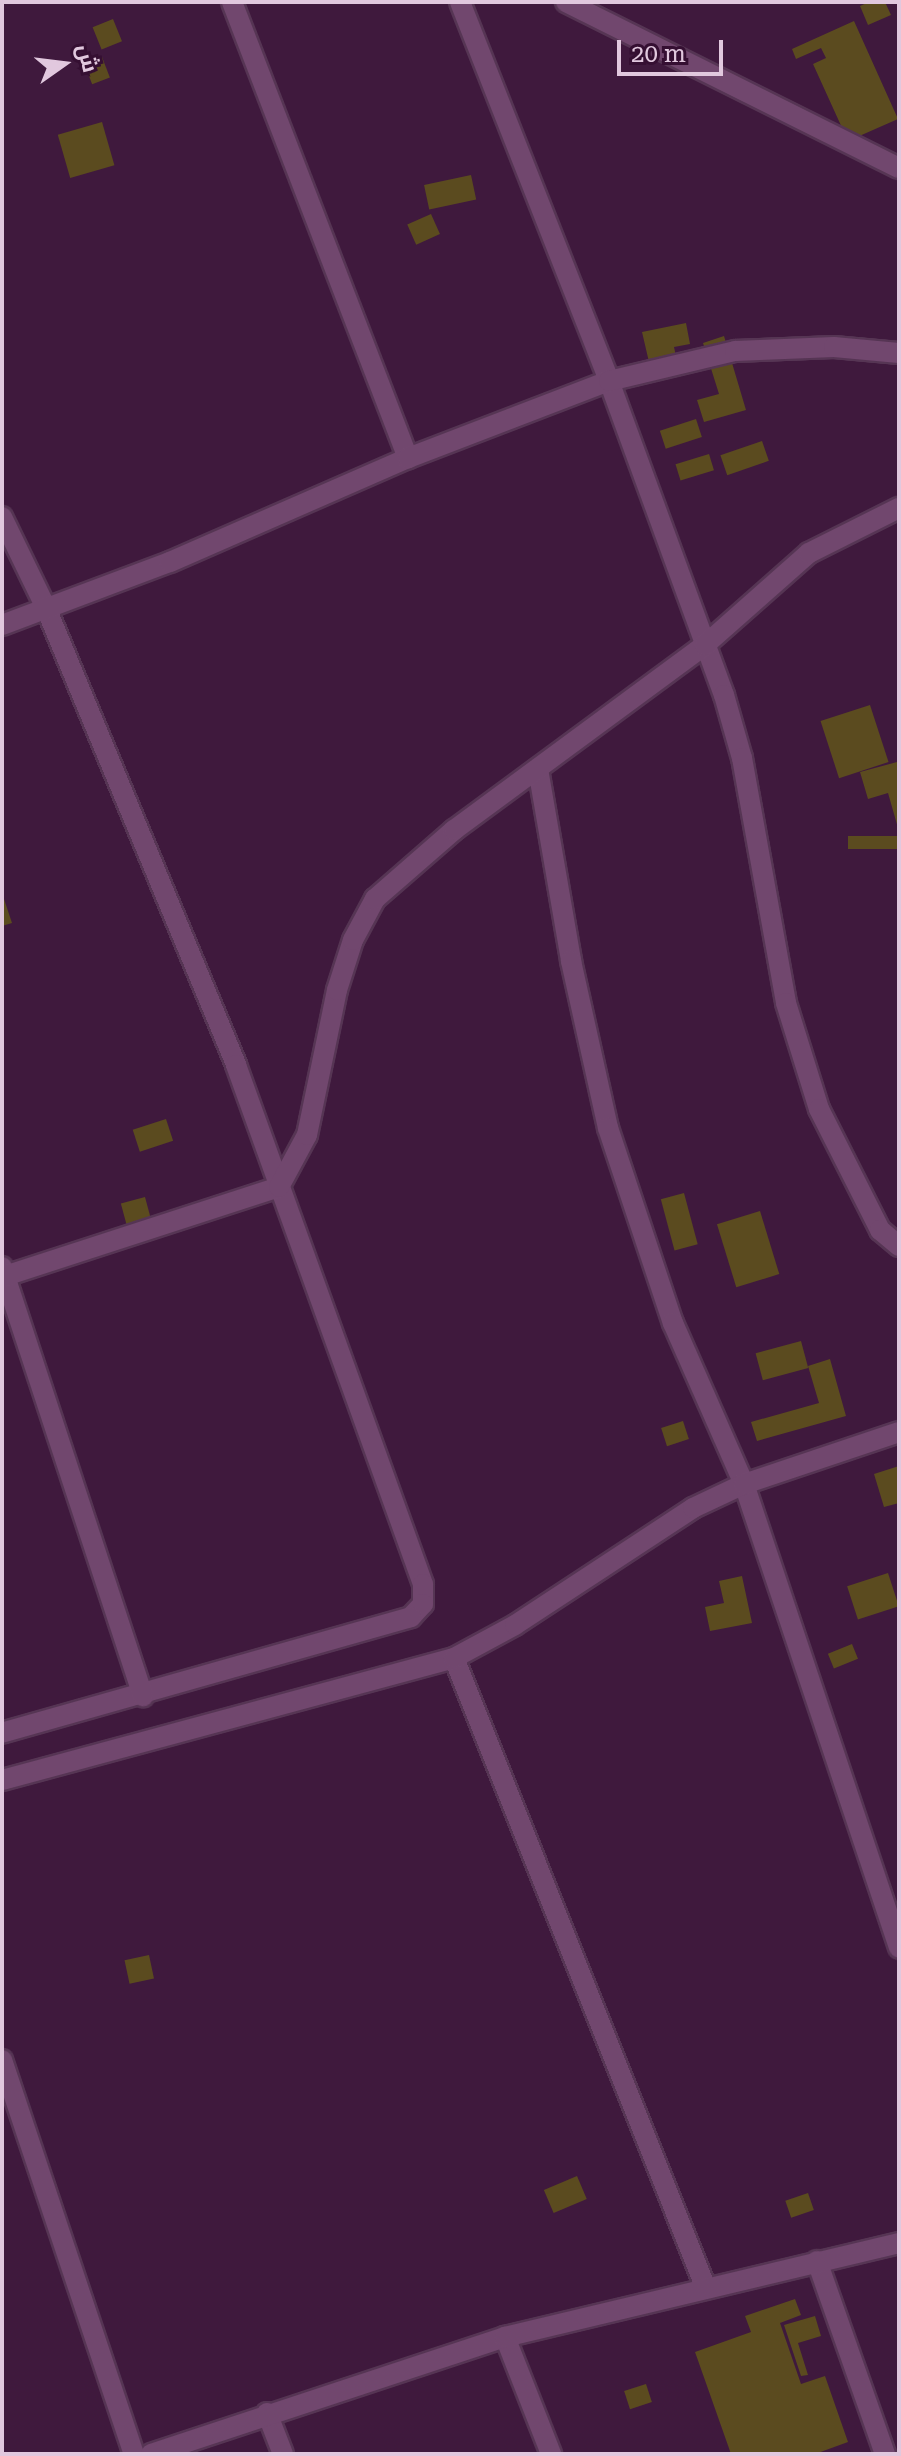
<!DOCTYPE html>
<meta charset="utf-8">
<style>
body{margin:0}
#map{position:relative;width:901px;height:2456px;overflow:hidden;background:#3f193d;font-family:"Roboto Serif",Cairo,serif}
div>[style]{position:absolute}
.building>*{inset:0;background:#5b4b1f;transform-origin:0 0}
.roads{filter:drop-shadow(2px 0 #563554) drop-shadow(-2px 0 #563554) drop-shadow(0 2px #563554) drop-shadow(0 -2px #563554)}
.minor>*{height:20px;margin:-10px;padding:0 10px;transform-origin:10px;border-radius:10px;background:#71476e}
span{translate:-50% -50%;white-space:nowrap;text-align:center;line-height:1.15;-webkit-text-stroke:6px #350f32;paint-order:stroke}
.frame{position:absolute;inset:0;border:4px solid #e1c8de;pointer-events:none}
.north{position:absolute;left:24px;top:24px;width:80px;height:80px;-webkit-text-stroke:6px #350f32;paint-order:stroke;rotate:76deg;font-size:22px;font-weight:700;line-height:32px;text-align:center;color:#e1c8de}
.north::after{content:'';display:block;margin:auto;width:28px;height:36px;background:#e1c8de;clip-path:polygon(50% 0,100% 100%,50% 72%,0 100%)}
.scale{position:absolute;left:617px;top:40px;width:106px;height:36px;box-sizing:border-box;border:4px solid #e1c8de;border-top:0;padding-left:10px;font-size:24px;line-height:28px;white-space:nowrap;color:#e1c8de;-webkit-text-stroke:6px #350f32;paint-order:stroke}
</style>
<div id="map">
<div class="building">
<i style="clip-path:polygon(869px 2px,885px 2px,891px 15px,868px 25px,860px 6px)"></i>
<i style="left:113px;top:19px;width:24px;height:22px;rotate:68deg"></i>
<i style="clip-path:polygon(854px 21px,898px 119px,848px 141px,813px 64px,826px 58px,821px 48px,796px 59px,792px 49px)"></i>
<i style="left:102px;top:57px;width:22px;height:19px;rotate:69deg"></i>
<i style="left:102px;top:122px;width:45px;height:46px;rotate:74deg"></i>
<i style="left:471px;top:175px;width:25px;height:48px;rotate:78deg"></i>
<i style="left:431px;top:214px;width:22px;height:26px;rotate:66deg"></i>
<i style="clip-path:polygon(686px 323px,690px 344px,674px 347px,679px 370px,652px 375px,642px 332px)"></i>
<i style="clip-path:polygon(724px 336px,746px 410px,704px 422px,697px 400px,719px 394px,703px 343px)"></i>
<i style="left:696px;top:419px;width:19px;height:38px;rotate:72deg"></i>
<i style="left:762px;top:441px;width:21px;height:44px;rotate:71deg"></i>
<i style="left:709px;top:454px;width:17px;height:35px;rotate:73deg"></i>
<i style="left:870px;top:705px;width:60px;height:52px;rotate:72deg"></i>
<i style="clip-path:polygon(897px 762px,899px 769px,898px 828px,888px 793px,868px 799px,860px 772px)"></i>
<i style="left:899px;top:836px;width:13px;height:51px;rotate:90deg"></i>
<i style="clip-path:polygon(2px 893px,12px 923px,2px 926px)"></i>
<i style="left:166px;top:1119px;width:23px;height:35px;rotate:72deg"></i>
<i style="left:684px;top:1193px;width:53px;height:24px;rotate:75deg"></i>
<i style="left:145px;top:1197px;width:27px;height:25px;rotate:75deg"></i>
<i style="left:760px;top:1211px;width:66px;height:45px;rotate:73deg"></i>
<i style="left:801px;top:1341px;width:28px;height:47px;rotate:75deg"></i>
<i style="clip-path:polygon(830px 1359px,846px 1416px,757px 1441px,751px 1422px,819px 1403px,808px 1366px)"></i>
<i style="left:683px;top:1421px;width:19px;height:23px;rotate:72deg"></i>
<i style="clip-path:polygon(899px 1466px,899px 1503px,884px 1507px,874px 1474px)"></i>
<i style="left:888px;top:1573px;width:35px;height:43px;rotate:72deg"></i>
<i style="clip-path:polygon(742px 1576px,752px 1623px,710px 1631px,705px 1607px,724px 1603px,719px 1581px)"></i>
<i style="left:852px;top:1644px;width:16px;height:26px;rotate:68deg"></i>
<i style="left:149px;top:1955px;width:24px;height:25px;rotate:78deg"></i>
<i style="left:577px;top:2176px;width:25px;height:36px;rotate:67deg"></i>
<i style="left:808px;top:2193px;width:18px;height:24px;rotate:71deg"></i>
<i style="clip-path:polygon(795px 2299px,801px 2315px,780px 2323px,801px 2384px,825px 2376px,848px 2442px,815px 2454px,731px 2454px,695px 2352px,751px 2332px,745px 2316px)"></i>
<i style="clip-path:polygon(815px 2316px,821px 2336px,798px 2343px,808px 2375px,801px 2376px,784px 2325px)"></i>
<i style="left:646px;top:2384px;width:19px;height:23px;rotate:72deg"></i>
</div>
<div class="roads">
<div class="minor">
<i style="left:232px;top:2px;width:489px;rotate:68.9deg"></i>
<i style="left:460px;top:2px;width:407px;rotate:68.5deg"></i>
<i style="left:609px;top:381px;width:334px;rotate:69.9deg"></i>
<i style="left:724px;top:695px;width:66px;rotate:74.1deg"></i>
<i style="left:742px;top:758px;width:249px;rotate:79.8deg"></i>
<i style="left:786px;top:1003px;width:111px;rotate:72.7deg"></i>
<i style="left:819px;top:1109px;width:136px;rotate:63.2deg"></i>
<i style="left:880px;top:1230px;width:25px;rotate:40deg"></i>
<i style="left:566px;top:2px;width:372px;rotate:26.5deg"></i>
<i style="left:2px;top:517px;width:101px;rotate:64.2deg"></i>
<i style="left:46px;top:608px;width:495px;rotate:67.4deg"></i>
<i style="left:236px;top:1065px;width:552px;rotate:70.19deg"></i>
<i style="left:423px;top:1584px;width:20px;rotate:90deg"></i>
<i style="left:423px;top:1604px;width:18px;rotate:133deg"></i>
<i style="left:411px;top:1617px;width:425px;rotate:164.2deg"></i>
<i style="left:2px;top:625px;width:179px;rotate:-20.6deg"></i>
<i style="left:170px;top:562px;width:260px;rotate:-23.6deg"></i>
<i style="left:408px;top:458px;width:215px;rotate:-21deg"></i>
<i style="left:609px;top:381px;width:130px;rotate:-13.4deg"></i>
<i style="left:735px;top:351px;width:99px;rotate:-2.3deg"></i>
<i style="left:834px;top:347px;width:65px;rotate:5.3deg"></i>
<i style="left:538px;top:769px;width:195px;rotate:80.2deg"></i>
<i style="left:571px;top:961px;width:171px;rotate:77.5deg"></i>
<i style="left:608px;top:1128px;width:206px;rotate:71.6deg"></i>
<i style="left:673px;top:1323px;width:176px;rotate:66.2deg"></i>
<i style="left:744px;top:1484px;width:489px;rotate:71.5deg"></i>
<i style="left:2px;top:1267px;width:452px;rotate:71.8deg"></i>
<i style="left:2px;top:1277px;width:291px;rotate:-18deg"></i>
<i style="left:279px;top:1187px;width:59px;rotate:-61.7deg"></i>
<i style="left:307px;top:1135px;width:148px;rotate:-78.3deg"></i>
<i style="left:337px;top:990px;width:52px;rotate:-72.3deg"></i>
<i style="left:353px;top:940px;width:47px;rotate:-61.8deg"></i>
<i style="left:375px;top:899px;width:105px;rotate:-41.1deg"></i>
<i style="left:454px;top:830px;width:312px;rotate:-36.4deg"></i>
<i style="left:705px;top:645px;width:139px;rotate:-41.5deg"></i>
<i style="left:809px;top:553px;width:101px;rotate:-26.6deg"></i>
<i style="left:454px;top:1658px;width:676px;rotate:68.21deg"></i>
<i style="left:2px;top:1780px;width:468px;rotate:-15.1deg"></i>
<i style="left:454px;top:1658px;width:69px;rotate:-28.4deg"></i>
<i style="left:515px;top:1625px;width:213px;rotate:-33.3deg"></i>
<i style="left:693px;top:1508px;width:56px;rotate:-25.2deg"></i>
<i style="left:744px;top:1484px;width:163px;rotate:-18.5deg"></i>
<i style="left:2px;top:2060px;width:416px;rotate:71.5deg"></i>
<i style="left:817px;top:2261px;width:205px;rotate:70.6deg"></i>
<i style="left:505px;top:2337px;width:126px;rotate:68.5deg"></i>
<i style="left:267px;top:2413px;width:44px;rotate:68.7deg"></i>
<i style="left:151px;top:2454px;width:373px;rotate:-18.3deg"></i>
<i style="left:505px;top:2337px;width:405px;rotate:-13.4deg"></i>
</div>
</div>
<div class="frame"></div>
<div class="north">ش</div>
<div class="scale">20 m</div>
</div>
